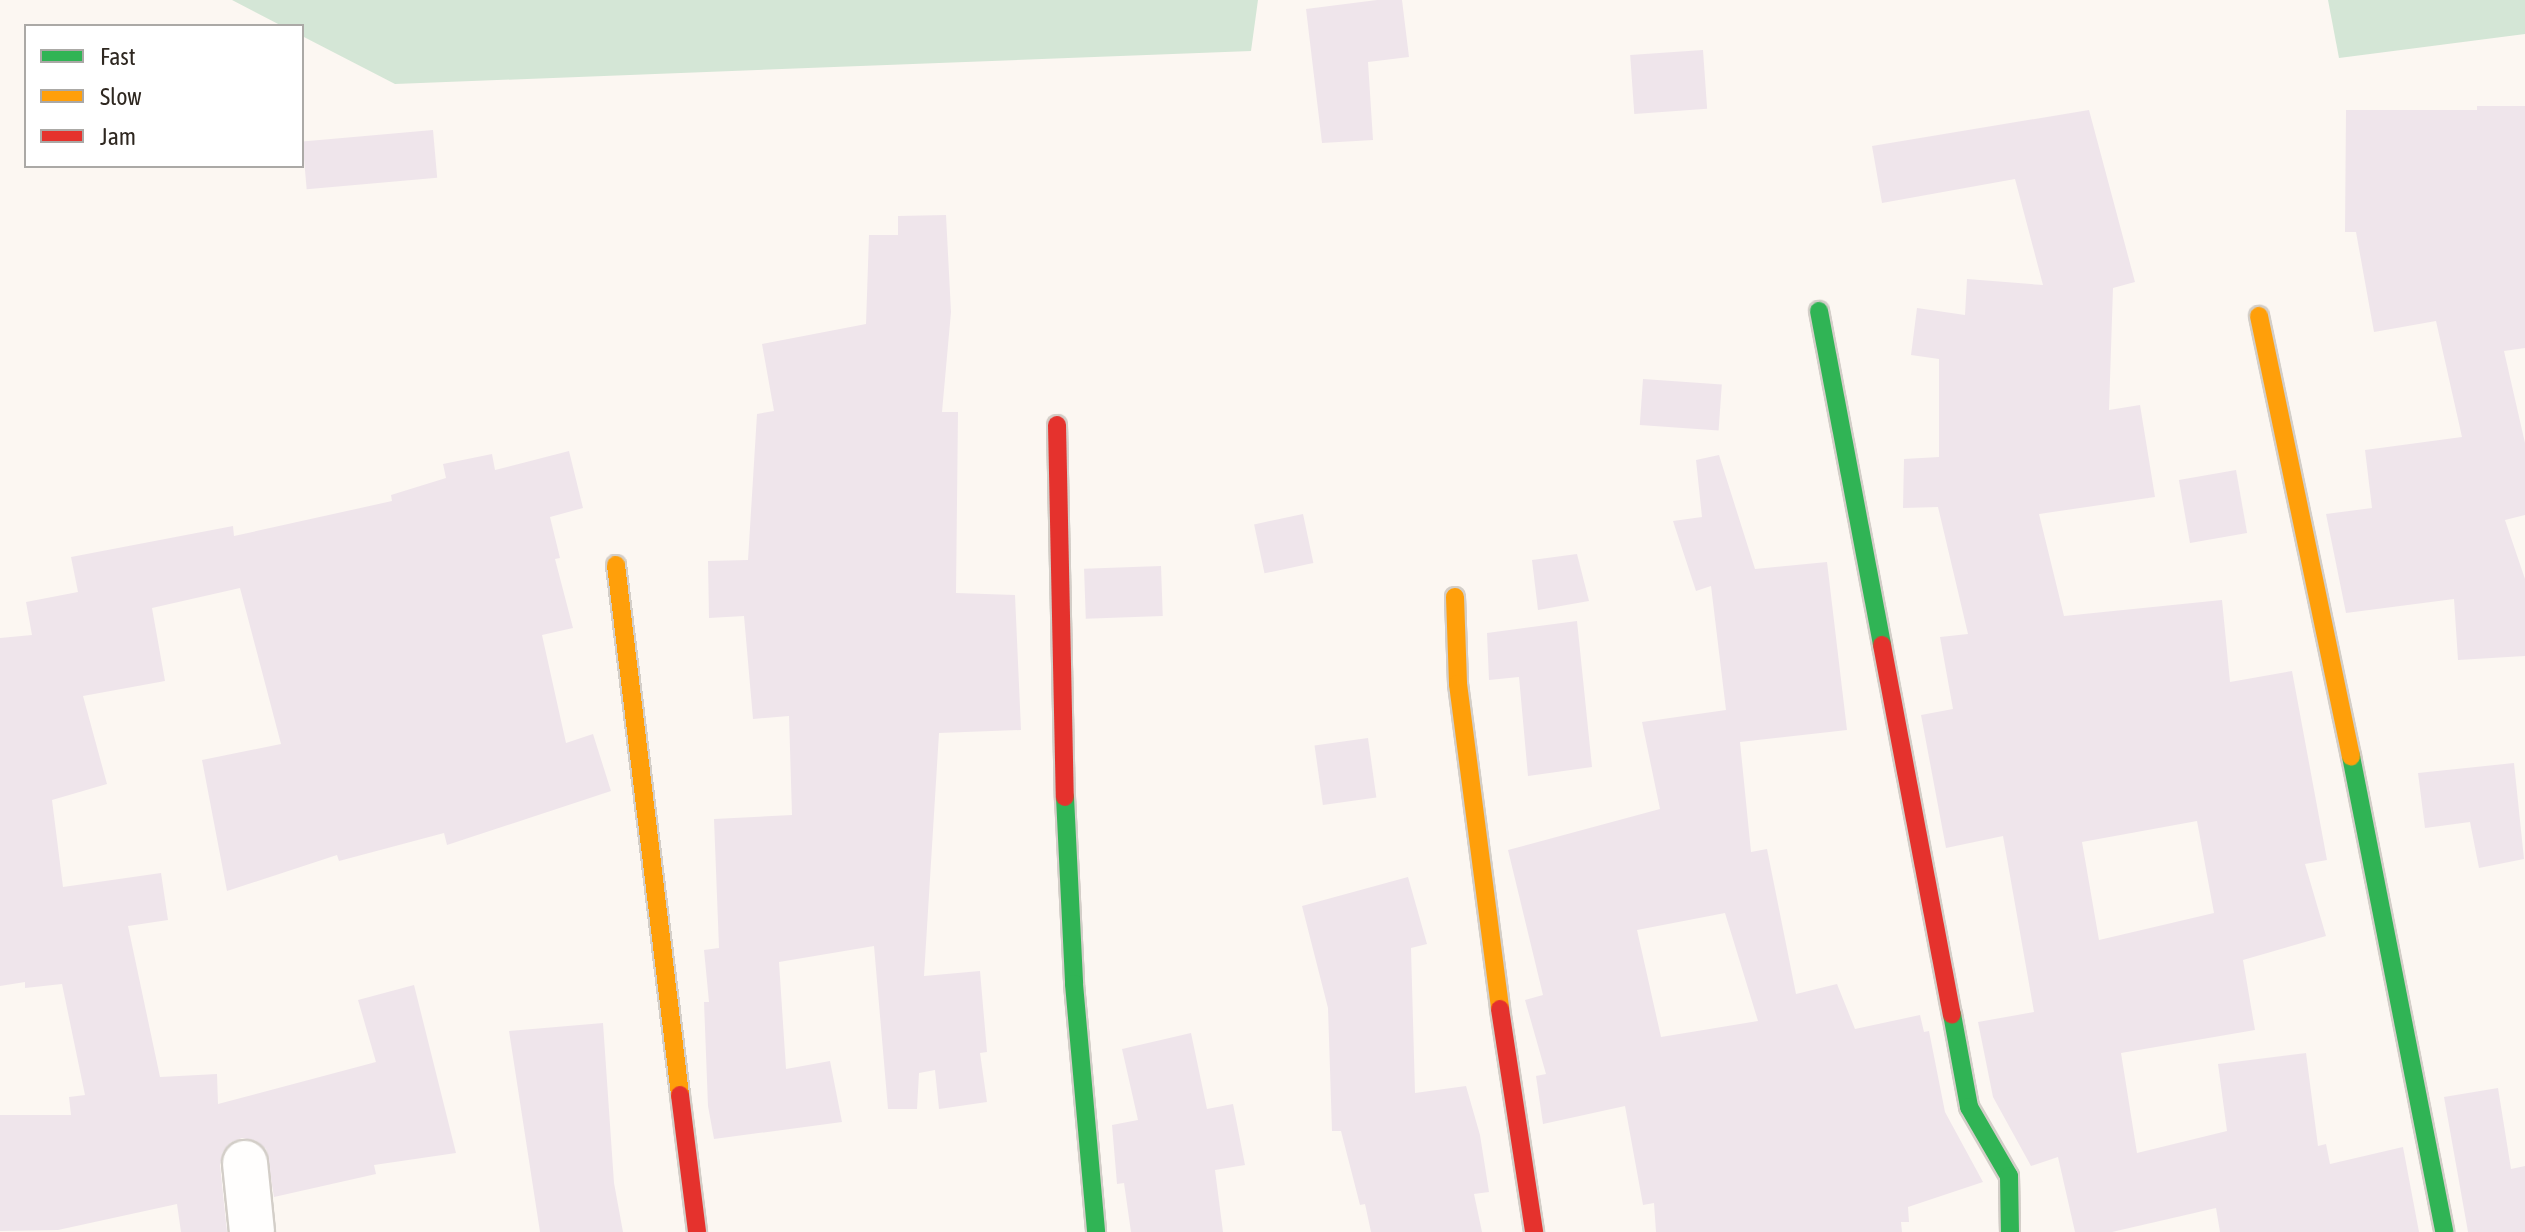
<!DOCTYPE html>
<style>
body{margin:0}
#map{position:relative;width:2525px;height:1232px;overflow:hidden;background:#fcf7f2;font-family:"Asap Condensed",sans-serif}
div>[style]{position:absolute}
.green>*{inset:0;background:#d4e6d6}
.building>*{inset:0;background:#efe5eb;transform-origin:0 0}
.roads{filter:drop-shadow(2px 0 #d3cec8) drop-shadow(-2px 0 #d3cec8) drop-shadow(0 2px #d3cec8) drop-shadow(0 -2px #d3cec8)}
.street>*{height:44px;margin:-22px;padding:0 22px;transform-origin:22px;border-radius:22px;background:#fffefd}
.fast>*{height:18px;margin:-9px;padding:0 9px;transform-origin:9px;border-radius:9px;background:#30b455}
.slow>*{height:18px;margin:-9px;padding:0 9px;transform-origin:9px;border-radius:9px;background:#ff9f0a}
.jam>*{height:18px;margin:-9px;padding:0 9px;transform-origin:9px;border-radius:9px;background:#e5322d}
span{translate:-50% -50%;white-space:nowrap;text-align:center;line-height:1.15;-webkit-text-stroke:7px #fff;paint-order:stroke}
.legend{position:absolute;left:24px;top:24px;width:280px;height:144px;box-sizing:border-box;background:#fff;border:2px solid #aba9a6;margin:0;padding:10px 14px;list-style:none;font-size:24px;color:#2e2720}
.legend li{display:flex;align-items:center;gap:16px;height:40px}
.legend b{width:40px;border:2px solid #aba9a6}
</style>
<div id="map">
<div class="green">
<i style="clip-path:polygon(232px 0,1258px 0,1251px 51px,395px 84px,302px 36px,302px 26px,282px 26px)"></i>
<i style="clip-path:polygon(2328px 0,2525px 0,2525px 34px,2339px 58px)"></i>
</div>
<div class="building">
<i style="clip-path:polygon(1377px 0,1402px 0,1409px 57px,1368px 62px,1373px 140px,1322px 143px,1306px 9px)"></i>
<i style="left:1703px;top:50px;width:59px;height:73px;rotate:86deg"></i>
<i style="clip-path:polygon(2477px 106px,2525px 106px,2525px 348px,2504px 351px,2525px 443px,2525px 515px,2505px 520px,2525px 579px,2525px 656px,2458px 660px,2454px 599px,2346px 613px,2326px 514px,2372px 508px,2365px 450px,2462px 437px,2436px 321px,2374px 332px,2356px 232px,2345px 232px,2346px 110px,2477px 110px)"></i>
<i style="clip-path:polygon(evenodd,2089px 110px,2135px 282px,2113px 288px,2109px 410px,2140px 405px,2155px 497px,2039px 514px,2064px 616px,2222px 600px,2230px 682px,2292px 671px,2327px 860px,2305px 864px,2326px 936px,2243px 960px,2255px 1030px,2121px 1053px,2137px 1153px,2227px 1131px,2218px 1064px,2306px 1053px,2318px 1146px,2326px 1144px,2330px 1164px,2403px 1147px,2419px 1232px,2220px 1232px,2216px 1208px,2112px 1232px,2075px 1232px,2058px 1157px,2031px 1166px,1993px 1097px,1978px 1022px,2034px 1012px,2003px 836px,1946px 848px,1921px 715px,1953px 709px,1940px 637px,1968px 634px,1938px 507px,1903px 508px,1904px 459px,1939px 457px,1939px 359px,1911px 355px,1917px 308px,1965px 315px,1967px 279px,2043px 285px,2015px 179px,1882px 203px,1872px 146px,2089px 110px,2197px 821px,2214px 913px,2099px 940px,2082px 842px,2197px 821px)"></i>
<i style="left:433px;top:130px;width:48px;height:131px;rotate:85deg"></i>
<i style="clip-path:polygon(946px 215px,951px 312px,942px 412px,958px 412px,956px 593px,1015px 595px,1021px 730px,939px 733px,924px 976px,980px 971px,987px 1052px,980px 1053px,987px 1102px,939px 1109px,935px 1070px,919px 1073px,917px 1109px,888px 1109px,874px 946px,779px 962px,786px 1069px,830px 1061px,842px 1122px,714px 1139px,708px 1106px,704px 1002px,709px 1002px,704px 950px,719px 948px,714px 819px,792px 815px,789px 716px,753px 719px,744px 616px,709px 618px,708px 561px,748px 560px,757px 414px,774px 411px,762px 344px,866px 324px,869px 235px,898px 235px,898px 216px)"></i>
<i style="left:1643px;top:379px;width:79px;height:46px;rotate:4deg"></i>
<i style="clip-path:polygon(569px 451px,583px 508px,550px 517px,560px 558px,555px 559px,573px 628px,542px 635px,566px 743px,593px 734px,611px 791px,447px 845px,444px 833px,339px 861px,337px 855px,227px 891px,202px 760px,281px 744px,240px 588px,152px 608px,165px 681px,83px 696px,107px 784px,52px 800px,63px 887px,161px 873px,168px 920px,128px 926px,160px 1077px,217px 1074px,218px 1104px,376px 1062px,358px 1000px,414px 985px,456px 1153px,374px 1165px,376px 1174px,274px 1197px,266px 1149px,256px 1141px,242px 1138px,230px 1143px,223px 1152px,220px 1165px,227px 1232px,181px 1232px,177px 1204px,58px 1230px,0 1231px,0 1115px,71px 1115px,69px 1097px,85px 1095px,62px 984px,25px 988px,25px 982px,0 986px,0 638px,32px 635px,26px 602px,78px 592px,71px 557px,233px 526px,234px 536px,392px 501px,391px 495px,446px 478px,443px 464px,492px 454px,495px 470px)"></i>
<i style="clip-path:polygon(evenodd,1719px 455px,1755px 569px,1827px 562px,1847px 730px,1740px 742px,1751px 852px,1767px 849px,1796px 994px,1837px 984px,1855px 1029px,1920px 1015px,1924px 1032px,1929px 1031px,1945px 1112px,1983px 1182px,1908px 1207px,1909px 1222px,1901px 1222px,1902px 1232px,1656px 1232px,1654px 1203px,1643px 1205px,1625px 1106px,1543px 1124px,1536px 1076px,1546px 1074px,1525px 1000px,1543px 995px,1508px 850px,1660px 809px,1642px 722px,1726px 710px,1711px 586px,1696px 591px,1673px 521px,1702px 517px,1696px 460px,1719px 455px,1725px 913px,1758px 1021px,1661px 1037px,1637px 930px,1725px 913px)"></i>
<i style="left:2236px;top:470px;width:64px;height:58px;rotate:80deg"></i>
<i style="left:1303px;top:514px;width:50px;height:50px;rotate:78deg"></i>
<i style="clip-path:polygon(1577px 554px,1589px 601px,1538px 610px,1532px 560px)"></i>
<i style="left:1161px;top:566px;width:50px;height:77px;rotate:88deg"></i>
<i style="clip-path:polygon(1577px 621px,1592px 767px,1528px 776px,1519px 677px,1489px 680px,1487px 633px)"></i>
<i style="left:1368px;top:738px;width:60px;height:54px;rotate:82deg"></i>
<i style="clip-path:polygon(2514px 763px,2524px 859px,2479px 868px,2470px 822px,2425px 828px,2418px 773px)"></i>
<i style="clip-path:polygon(1408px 877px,1427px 944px,1411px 948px,1415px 1093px,1466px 1086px,1480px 1135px,1489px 1192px,1474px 1194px,1482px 1232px,1371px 1232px,1365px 1204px,1360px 1205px,1341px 1131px,1332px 1131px,1328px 1008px,1302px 906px)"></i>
<i style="clip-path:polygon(603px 1023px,614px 1183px,623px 1232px,540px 1232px,509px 1031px)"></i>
<i style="clip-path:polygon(1191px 1033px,1207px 1109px,1233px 1104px,1245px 1165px,1215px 1170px,1223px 1232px,1131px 1232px,1124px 1183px,1117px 1184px,1112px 1125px,1138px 1120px,1122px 1049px)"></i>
<i style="clip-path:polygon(2498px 1088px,2511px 1169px,2525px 1166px,2525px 1232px,2468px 1232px,2444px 1097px)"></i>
</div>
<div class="roads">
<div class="street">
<i style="left:245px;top:1163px;width:69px;rotate:84.2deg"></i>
</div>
<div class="fast">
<i style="left:1819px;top:311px;width:340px;rotate:79.3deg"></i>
<i style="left:2351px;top:756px;width:485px;rotate:78.9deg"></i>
<i style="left:1065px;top:797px;width:187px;rotate:87.2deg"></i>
<i style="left:1074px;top:984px;width:249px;rotate:84.9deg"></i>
<i style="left:1952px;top:1014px;width:95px;rotate:79.6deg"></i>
<i style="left:1969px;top:1107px;width:80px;rotate:59.9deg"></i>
<i style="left:2009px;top:1176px;width:56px;rotate:89deg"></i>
</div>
<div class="slow">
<i style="left:2259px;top:316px;width:450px;rotate:78.2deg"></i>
<i style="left:616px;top:565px;width:534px;rotate:83.11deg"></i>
<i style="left:1455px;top:597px;width:87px;rotate:88deg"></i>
<i style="left:1458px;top:684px;width:328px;rotate:82.6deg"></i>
</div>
<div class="jam">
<i style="left:1057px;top:425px;width:372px;rotate:88.8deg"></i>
<i style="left:1882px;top:645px;width:376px;rotate:79.3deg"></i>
<i style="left:1500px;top:1009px;width:226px;rotate:81.3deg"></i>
<i style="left:680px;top:1095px;width:138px;rotate:82.9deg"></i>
</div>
</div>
<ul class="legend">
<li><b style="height:10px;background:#30b455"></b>Fast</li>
<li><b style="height:10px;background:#ff9f0a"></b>Slow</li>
<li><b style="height:10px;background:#e5322d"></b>Jam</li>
</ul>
</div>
